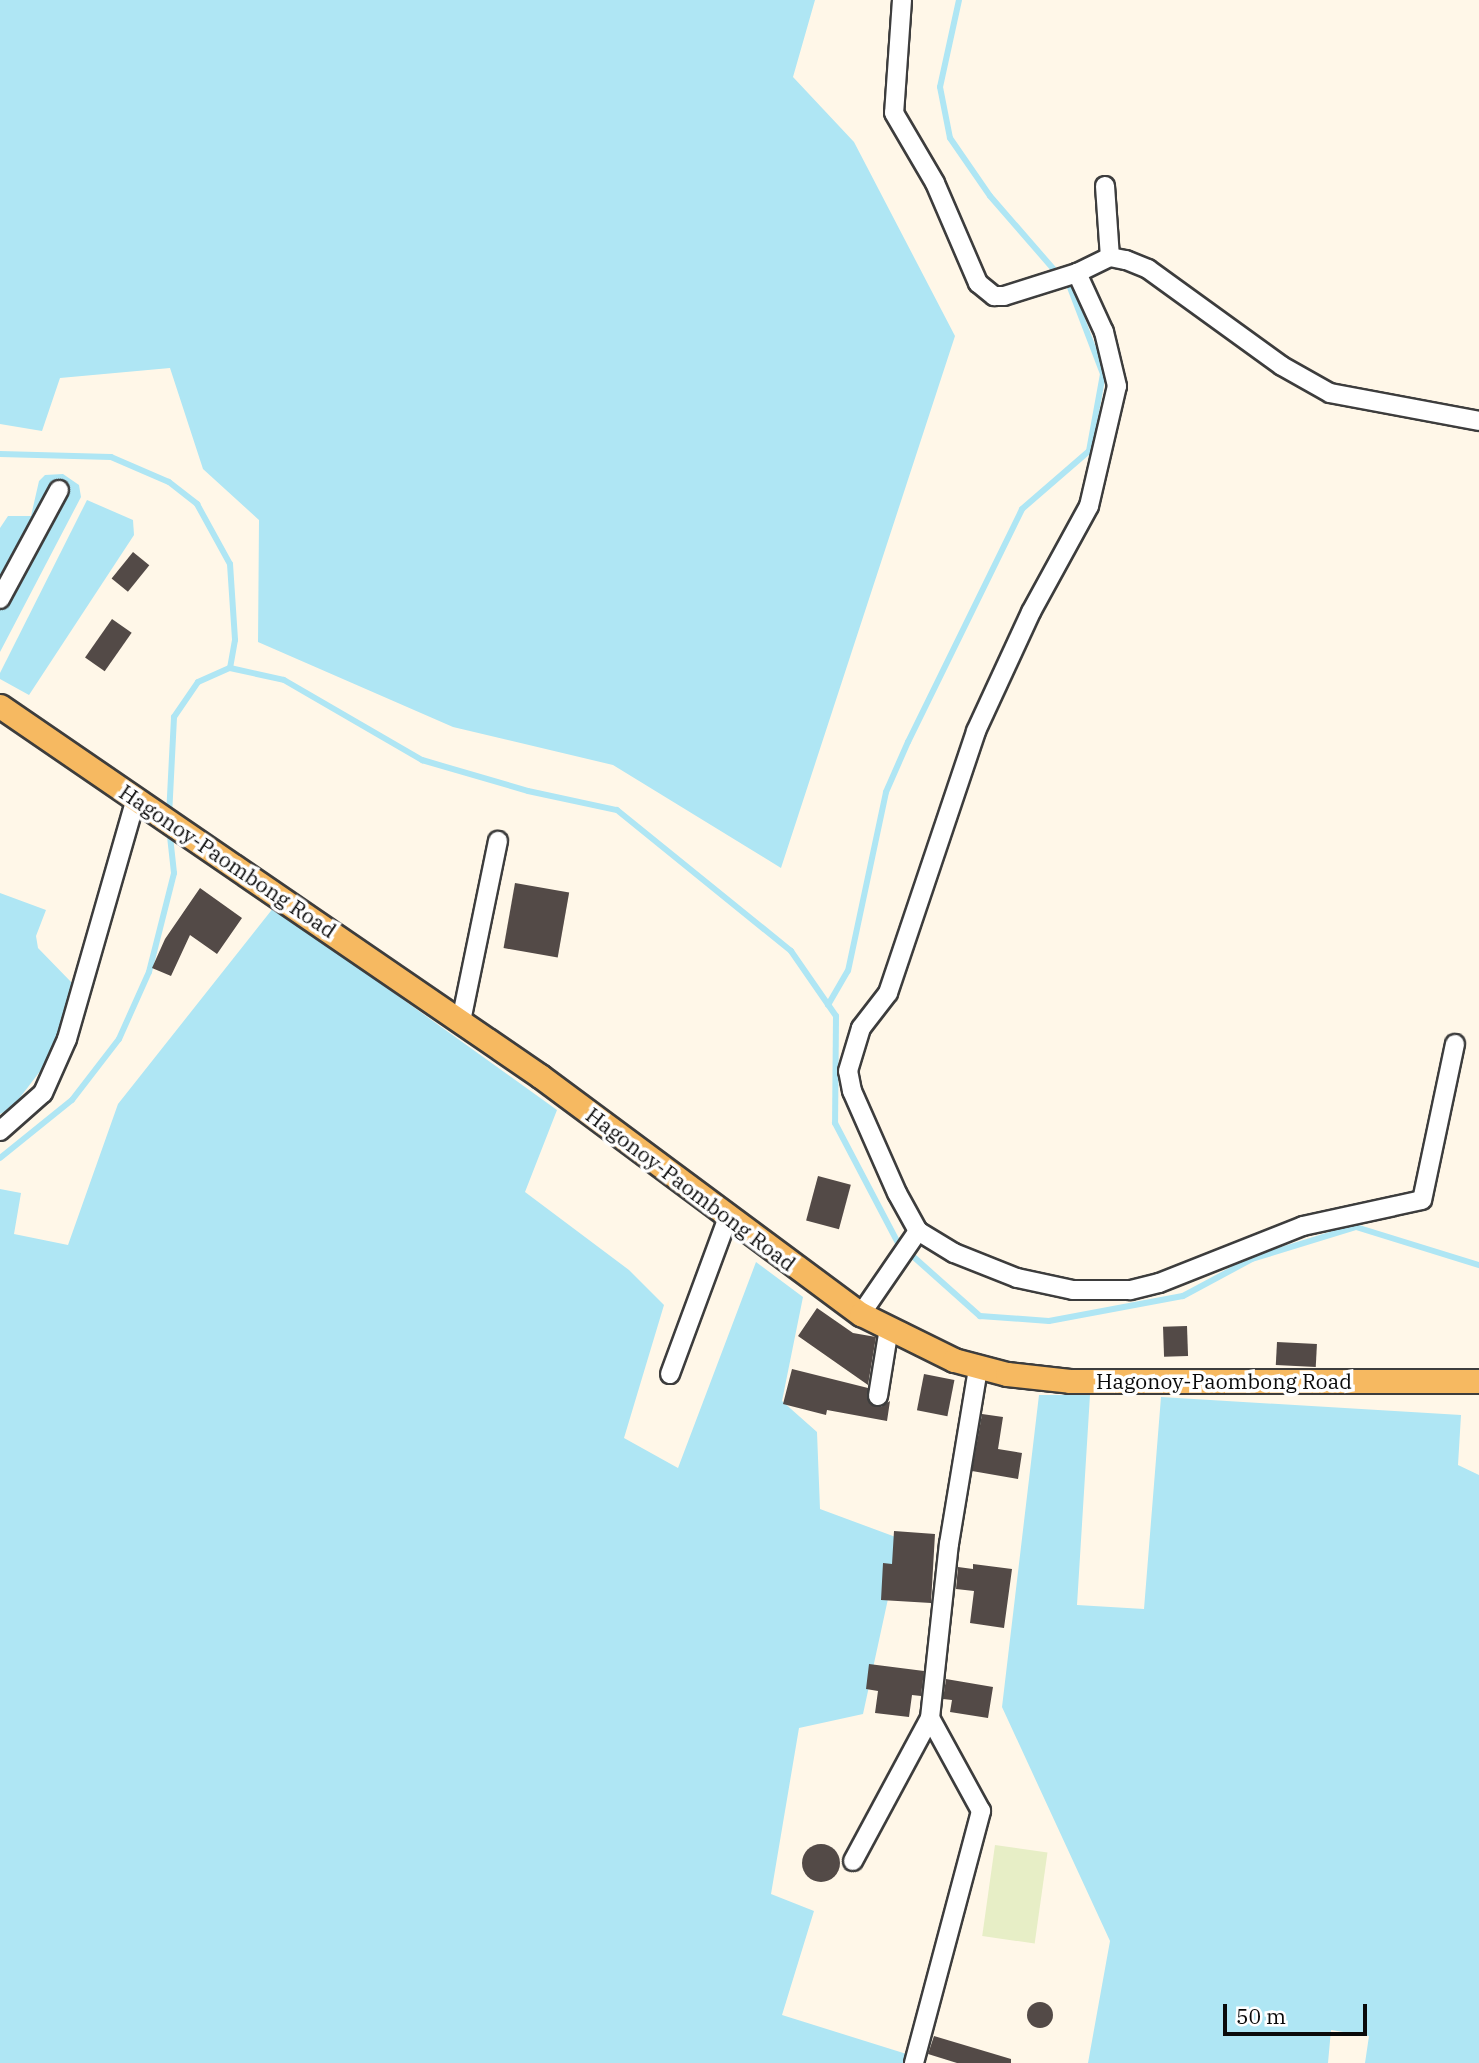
<!DOCTYPE html>
<style>
body{margin:0}
#map{position:relative;width:1479px;height:2063px;overflow:hidden;background:#fff7e8;font-family:"IBM Plex Serif",serif}
div>[style]{position:absolute}
.pitch>*{inset:0;background:#e7eec6;transform-origin:0 0}
.water>*{inset:0;background:#afe6f4}
.stream>*{height:6px;margin:-3px;padding:0 3px;transform-origin:3px;border-radius:3px;background:#afe6f4}
.building>*{inset:0;background:#534a47;transform-origin:0 0}
.round{border-radius:50%}
.roads{filter:drop-shadow(2px 0 #3d3d3d) drop-shadow(-2px 0 #3d3d3d) drop-shadow(0 2px #3d3d3d) drop-shadow(0 -2px #3d3d3d)}
.minor>*{height:18px;margin:-9px;padding:0 9px;transform-origin:9px;border-radius:9px;background:#fff}
.major>*{height:23px;margin:-11.5px;padding:0 11.5px;transform-origin:11.5px;border-radius:11.5px;background:#f6b961}
span{translate:-50% -50%;white-space:nowrap;text-align:center;line-height:1.15;-webkit-text-stroke:7px #fff;paint-order:stroke}
.street-label{font-size:21px;color:#0a0a0a}
.scale{position:absolute;left:1223px;top:2004px;width:144px;height:32px;box-sizing:border-box;border:4px solid #0a0a0a;border-top:0;padding-left:9px;font-size:21px;line-height:24px;white-space:nowrap;color:#0a0a0a;-webkit-text-stroke:5px #fff;paint-order:stroke}
</style>
<div id="map">
<div class="pitch">
<i style="left:995px;top:1845px;width:53px;height:92px;rotate:8deg"></i>
</div>
<div class="water">
<i style="clip-path:polygon(0 0,815px 0,793px 77px,854px 142px,955px 336px,781px 868px,613px 765px,453px 727px,258px 642px,259px 520px,203px 469px,170px 368px,60px 378px,42px 431px,0 424px)"></i>
<i style="clip-path:polygon(63px 474px,79px 485px,81px 497px,0 652px,0 528px,8px 516px,31px 516px,39px 481px,45px 475px)"></i>
<i style="clip-path:polygon(87px 500px,133px 520px,134px 535px,29px 695px,0 679px,0 673px)"></i>
<i style="clip-path:polygon(0 893px,46px 910px,36px 936px,38px 948px,73px 984px,67px 1018px,41px 1070px,12px 1108px,0 1114px)"></i>
<i style="clip-path:polygon(274px 907px,557px 1110px,525px 1192px,629px 1270px,664px 1305px,624px 1438px,678px 1468px,756px 1262px,803px 1297px,782px 1401px,817px 1432px,820px 1509px,901px 1539px,863px 1714px,799px 1728px,771px 1894px,814px 1911px,782px 2015px,913px 2056px,911px 2063px,0 2063px,0 1189px,21px 1193px,14px 1234px,68px 1245px,118px 1104px)"></i>
<i style="clip-path:polygon(1039px 1395px,1090px 1395px,1077px 1605px,1144px 1609px,1161px 1397px,1461px 1415px,1458px 1465px,1479px 1475px,1479px 2063px,1365px 2063px,1369px 2036px,1331px 2030px,1328px 2063px,1088px 2063px,1110px 1941px,1002px 1707px)"></i>
</div>
<div class="stream">
<i style="left:959px;top:0;width:89px;rotate:102.3deg"></i>
<i style="left:940px;top:87px;width:52px;rotate:78.9deg"></i>
<i style="left:950px;top:138px;width:70px;rotate:55.4deg"></i>
<i style="left:990px;top:196px;width:102px;rotate:49deg"></i>
<i style="left:0;top:454px;width:111px;rotate:1.5deg"></i>
<i style="left:111px;top:457px;width:63px;rotate:23.3deg"></i>
<i style="left:169px;top:482px;width:36px;rotate:38deg"></i>
<i style="left:197px;top:504px;width:68px;rotate:61.2deg"></i>
<i style="left:230px;top:564px;width:76px;rotate:86.2deg"></i>
<i style="left:235px;top:640px;width:28px;rotate:100deg"></i>
<i style="left:169px;top:816px;width:99px;rotate:-87.1deg"></i>
<i style="left:174px;top:717px;width:42px;rotate:-55.6deg"></i>
<i style="left:198px;top:682px;width:35px;rotate:-24deg"></i>
<i style="left:230px;top:668px;width:55px;rotate:12.5deg"></i>
<i style="left:284px;top:680px;width:160px;rotate:30.1deg"></i>
<i style="left:422px;top:760px;width:110px;rotate:16.3deg"></i>
<i style="left:528px;top:791px;width:91px;rotate:12.1deg"></i>
<i style="left:617px;top:810px;width:224px;rotate:39deg"></i>
<i style="left:791px;top:951px;width:79px;rotate:55.3deg"></i>
<i style="left:836px;top:1016px;width:107px;rotate:90.5deg"></i>
<i style="left:835px;top:1123px;width:136px;rotate:62.3deg"></i>
<i style="left:898px;top:1243px;width:110px;rotate:41.7deg"></i>
<i style="left:980px;top:1316px;width:69px;rotate:4.1deg"></i>
<i style="left:1049px;top:1321px;width:136px;rotate:-10.6deg"></i>
<i style="left:1183px;top:1296px;width:78px;rotate:-28.2deg"></i>
<i style="left:1252px;top:1259px;width:109px;rotate:-17.1deg"></i>
<i style="left:1356px;top:1227px;width:129px;rotate:17.2deg"></i>
<i style="left:828px;top:1005px;width:39px;rotate:-60deg"></i>
<i style="left:848px;top:971px;width:183px;rotate:-78deg"></i>
<i style="left:886px;top:792px;width:55px;rotate:-66.3deg"></i>
<i style="left:908px;top:742px;width:259px;rotate:-63.9deg"></i>
<i style="left:1022px;top:509px;width:89px;rotate:-40.9deg"></i>
<i style="left:1089px;top:451px;width:78px;rotate:-79.7deg"></i>
<i style="left:1103px;top:374px;width:95px;rotate:-110.9deg"></i>
<i style="left:0;top:1158px;width:92px;rotate:-38.9deg"></i>
<i style="left:72px;top:1100px;width:77px;rotate:-52.4deg"></i>
<i style="left:119px;top:1039px;width:73px;rotate:-65.9deg"></i>
<i style="left:149px;top:972px;width:102px;rotate:-75.8deg"></i>
<i style="left:174px;top:873px;width:46px;rotate:-96.2deg"></i>
</div>
<div class="building">
<i style="left:133px;top:552px;width:21px;height:34px;rotate:39deg"></i>
<i style="left:112px;top:619px;width:24px;height:47px;rotate:35deg"></i>
<i style="left:515px;top:883px;width:55px;height:66px;rotate:10deg"></i>
<i style="clip-path:polygon(200px 888px,242px 918px,217px 954px,190px 935px,171px 976px,152px 968px,165px 939px)"></i>
<i style="left:818px;top:1176px;width:34px;height:46px;rotate:15deg"></i>
<i style="clip-path:polygon(817px 1308px,853px 1333px,876px 1337px,868px 1385px,798px 1336px)"></i>
<i style="left:1187px;top:1326px;width:30px;height:24px;rotate:88deg"></i>
<i style="left:1277px;top:1342px;width:40px;height:23px;rotate:3deg"></i>
<i style="clip-path:polygon(792px 1369px,868px 1388px,871px 1405px,881px 1407px,890px 1401px,887px 1421px,827px 1410px,826px 1415px,783px 1404px)"></i>
<i style="left:924px;top:1374px;width:31px;height:37px;rotate:11deg"></i>
<i style="clip-path:polygon(982px 1414px,1003px 1417px,998px 1449px,1022px 1453px,1018px 1479px,972px 1471px)"></i>
<i style="clip-path:polygon(894px 1531px,935px 1534px,931px 1603px,881px 1600px,883px 1563px,892px 1564px)"></i>
<i style="clip-path:polygon(973px 1564px,1012px 1569px,1004px 1628px,970px 1623px,974px 1591px,956px 1589px,958px 1567px,973px 1569px)"></i>
<i style="clip-path:polygon(869px 1664px,924px 1671px,921px 1696px,912px 1695px,909px 1717px,875px 1713px,878px 1691px,866px 1689px)"></i>
<i style="clip-path:polygon(946px 1679px,993px 1687px,988px 1718px,950px 1712px,952px 1700px,943px 1699px)"></i>
<i class="round" style="left:802px;top:1844px;width:38px;height:38px"></i>
<i class="round" style="left:1027px;top:2002px;width:26px;height:26px"></i>
<i style="clip-path:polygon(934px 2036px,1011px 2059px,1011px 2063px,957px 2063px,928px 2054px)"></i>
</div>
<div class="roads">
<div class="minor">
<i style="left:902px;top:0;width:113px;rotate:94deg"></i>
<i style="left:894px;top:113px;width:81px;rotate:59.6deg"></i>
<i style="left:935px;top:183px;width:109px;rotate:66.7deg"></i>
<i style="left:978px;top:283px;width:21px;rotate:39deg"></i>
<i style="left:994px;top:296px;width:10px"></i>
<i style="left:1004px;top:296px;width:77px;rotate:-17.5deg"></i>
<i style="left:1105px;top:186px;width:71px;rotate:86deg"></i>
<i style="left:0;top:599px;width:124px;rotate:-61.6deg"></i>
<i style="left:461px;top:1021px;width:184px;rotate:-78.4deg"></i>
<i style="left:1455px;top:1044px;width:159px;rotate:101.9deg"></i>
<i style="left:1422px;top:1200px;width:122px;rotate:167.7deg"></i>
<i style="left:1303px;top:1226px;width:155px;rotate:158.4deg"></i>
<i style="left:1159px;top:1283px;width:30px;rotate:166deg"></i>
<i style="left:1130px;top:1290px;width:57px;rotate:180deg"></i>
<i style="left:1073px;top:1290px;width:57px;rotate:-167.9deg"></i>
<i style="left:1017px;top:1278px;width:68px;rotate:-158.4deg"></i>
<i style="left:954px;top:1253px;width:42px;rotate:-148.6deg"></i>
<i style="left:918px;top:1231px;width:43px;rotate:-118.9deg"></i>
<i style="left:897px;top:1193px;width:111px;rotate:-113.8deg"></i>
<i style="left:852px;top:1091px;width:20px;rotate:-101deg"></i>
<i style="left:848px;top:1071px;width:45px;rotate:-73.2deg"></i>
<i style="left:861px;top:1028px;width:44px;rotate:-52.4deg"></i>
<i style="left:888px;top:993px;width:276px;rotate:-71.4deg"></i>
<i style="left:976px;top:731px;width:131px;rotate:-65.2deg"></i>
<i style="left:1031px;top:612px;width:121px;rotate:-61.3deg"></i>
<i style="left:1089px;top:506px;width:123px;rotate:-76.9deg"></i>
<i style="left:1117px;top:386px;width:56px;rotate:-103.5deg"></i>
<i style="left:1104px;top:332px;width:65px;rotate:-114.6deg"></i>
<i style="left:1077px;top:273px;width:37px;rotate:-26deg"></i>
<i style="left:1110px;top:257px;width:16px;rotate:11deg"></i>
<i style="left:1126px;top:260px;width:24px;rotate:22deg"></i>
<i style="left:1148px;top:269px;width:165px;rotate:35.9deg"></i>
<i style="left:1282px;top:366px;width:55px;rotate:29.4deg"></i>
<i style="left:1330px;top:393px;width:152px;rotate:10.6deg"></i>
<i style="left:0;top:1131px;width:57px;rotate:-41.5deg"></i>
<i style="left:43px;top:1093px;width:59px;rotate:-66deg"></i>
<i style="left:67px;top:1039px;width:251px;rotate:-74deg"></i>
<i style="left:861px;top:1314px;width:101px;rotate:-55.5deg"></i>
<i style="left:670px;top:1374px;width:167px;rotate:-69.7deg"></i>
<i style="left:878px;top:1396px;width:69px;rotate:-80.8deg"></i>
<i style="left:853px;top:1861px;width:162px;rotate:-61.7deg"></i>
<i style="left:914px;top:2063px;width:261px;rotate:-75.1deg"></i>
<i style="left:981px;top:1811px;width:106px;rotate:-118.7deg"></i>
<i style="left:930px;top:1718px;width:175px;rotate:-83.8deg"></i>
<i style="left:949px;top:1544px;width:178px;rotate:-80.6deg"></i>
</div>
<div class="major">
<i style="left:0;top:706px;width:655px;rotate:34.42deg"></i>
<i style="left:540px;top:1076px;width:400px;rotate:36.6deg"></i>
<i style="left:861px;top:1314px;width:104px;rotate:26.3deg"></i>
<i style="left:954px;top:1360px;width:55px;rotate:14.8deg"></i>
<i style="left:1007px;top:1374px;width:63px;rotate:6.3deg"></i>
<i style="left:1070px;top:1381px;width:409px"></i>
</div>
</div>
<div class="street-label">
<span style="left:228px;top:861px;rotate:34deg">Hagonoy-Paombong Road</span>
<span style="left:691px;top:1189px;rotate:37deg">Hagonoy-Paombong Road</span>
<span style="left:1224px;top:1381px">Hagonoy-Paombong Road</span>
</div>
<div class="scale">50 m</div>
</div>
